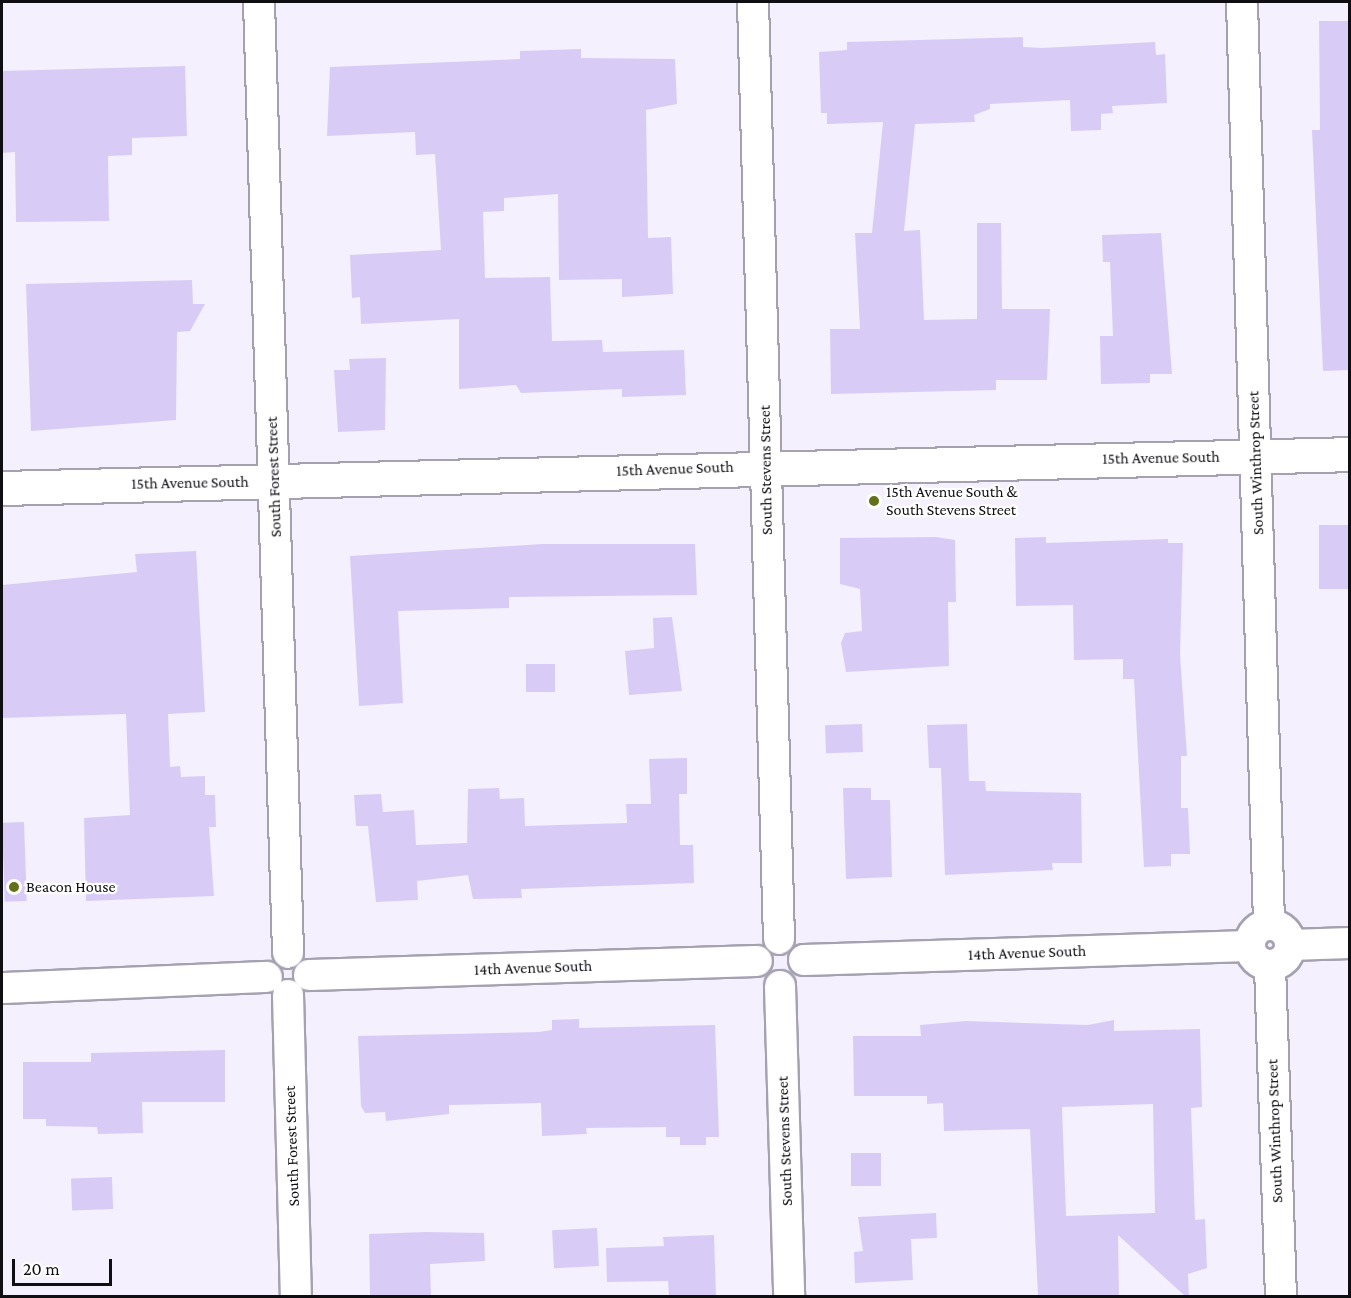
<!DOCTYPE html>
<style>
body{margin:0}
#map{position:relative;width:1351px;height:1298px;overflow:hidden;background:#f4f0fe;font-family:"Crimson Pro",serif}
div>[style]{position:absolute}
.building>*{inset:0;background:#d8ccf7;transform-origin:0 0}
.roads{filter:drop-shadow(2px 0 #a5a1b1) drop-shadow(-2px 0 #a5a1b1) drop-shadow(0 2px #a5a1b1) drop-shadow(0 -2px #a5a1b1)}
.minor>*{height:30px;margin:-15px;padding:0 15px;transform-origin:15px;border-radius:15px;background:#fff}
.minor>.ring{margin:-15px;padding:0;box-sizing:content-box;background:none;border:30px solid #fff;border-radius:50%}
.secondary>*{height:33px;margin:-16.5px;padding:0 16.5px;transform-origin:16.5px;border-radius:16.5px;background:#fff}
.dots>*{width:16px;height:16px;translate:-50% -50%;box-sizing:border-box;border:3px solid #fff;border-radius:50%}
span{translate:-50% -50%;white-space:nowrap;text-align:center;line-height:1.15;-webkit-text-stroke:4.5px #fff;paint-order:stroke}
.street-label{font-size:16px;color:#0f0e13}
.poi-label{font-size:16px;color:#0f0e13}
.left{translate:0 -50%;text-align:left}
.frame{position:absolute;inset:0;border:3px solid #0f0e13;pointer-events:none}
.scale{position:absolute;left:12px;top:1259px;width:100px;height:27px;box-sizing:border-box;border:3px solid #0f0e13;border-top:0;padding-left:8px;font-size:18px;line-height:21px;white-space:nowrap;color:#0f0e13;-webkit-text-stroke:4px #fff;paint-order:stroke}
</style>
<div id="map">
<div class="building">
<i style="clip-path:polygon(1319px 21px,1350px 21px,1350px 370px,1323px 371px,1312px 130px,1320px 130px)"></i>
<i style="clip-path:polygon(1023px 37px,1023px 47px,1042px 48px,1155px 42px,1156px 55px,1165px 54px,1167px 103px,1112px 106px,1113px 113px,1101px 114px,1101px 130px,1071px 131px,1070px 100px,990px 104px,990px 109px,974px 115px,975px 122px,915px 124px,904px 231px,920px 230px,924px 320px,977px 319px,977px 223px,1001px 223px,1002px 309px,1050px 309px,1047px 380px,996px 380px,996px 390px,831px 394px,830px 329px,860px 329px,855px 233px,872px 233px,883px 122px,827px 124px,827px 113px,821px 113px,819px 52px,847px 50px,847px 42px)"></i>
<i style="clip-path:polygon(581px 49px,581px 58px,675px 59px,677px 104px,646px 110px,648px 238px,671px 237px,673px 294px,622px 297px,622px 279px,559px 280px,558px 194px,504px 198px,504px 211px,483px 212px,485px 278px,550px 277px,552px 341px,602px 340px,603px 352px,684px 350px,686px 395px,622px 397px,622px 389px,521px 393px,516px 385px,459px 389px,459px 319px,361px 324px,360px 297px,352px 298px,350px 255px,441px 250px,435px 154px,416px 155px,415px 132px,327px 136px,330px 67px,520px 59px,520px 51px)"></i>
<i style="clip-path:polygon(185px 66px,187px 136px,132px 138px,132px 155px,108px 156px,109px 221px,16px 222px,15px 152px,2px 153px,2px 71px)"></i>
<i style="clip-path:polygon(1161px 233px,1172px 374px,1150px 374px,1150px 383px,1101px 384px,1100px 336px,1113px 336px,1110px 262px,1103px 262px,1102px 235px)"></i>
<i style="clip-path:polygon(192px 280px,193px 304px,205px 304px,190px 331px,177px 332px,176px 420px,31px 431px,26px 284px)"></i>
<i style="clip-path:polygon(386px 358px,385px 430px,338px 432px,334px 370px,350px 370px,349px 359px)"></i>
<i style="left:1350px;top:525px;width:64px;height:31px;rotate:90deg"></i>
<i style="clip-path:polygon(936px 537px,955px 540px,956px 602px,948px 602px,949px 666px,846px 672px,841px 643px,845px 633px,862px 631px,860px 589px,840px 584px,840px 538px)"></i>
<i style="clip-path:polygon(1046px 537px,1046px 543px,1168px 539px,1168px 543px,1183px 543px,1180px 654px,1187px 756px,1181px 756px,1181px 808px,1188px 808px,1190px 854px,1171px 854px,1171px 866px,1144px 867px,1134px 679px,1123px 679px,1123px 659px,1074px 660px,1073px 605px,1016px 606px,1015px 538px)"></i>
<i style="clip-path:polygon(542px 544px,695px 544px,697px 595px,509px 597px,509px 608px,398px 611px,403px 703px,359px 706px,350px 556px)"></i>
<i style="clip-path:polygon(196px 551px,205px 712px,168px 714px,170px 767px,180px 766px,181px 777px,205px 776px,205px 795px,215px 795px,216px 827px,209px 827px,214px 896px,86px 901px,84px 818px,130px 815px,126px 714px,2px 718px,2px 585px,137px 572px,135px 554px)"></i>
<i style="clip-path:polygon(672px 617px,682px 691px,629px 695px,625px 651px,654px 648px,653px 618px)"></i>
<i style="left:526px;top:664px;width:29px;height:28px"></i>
<i style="left:862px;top:724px;width:28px;height:37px;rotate:88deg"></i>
<i style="clip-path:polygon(967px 724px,969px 781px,985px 781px,986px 791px,1081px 793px,1082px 863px,1052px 863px,1053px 870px,945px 875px,941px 768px,929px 768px,927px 725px)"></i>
<i style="clip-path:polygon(687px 758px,687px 794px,679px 794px,680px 845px,693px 845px,694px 883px,521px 889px,522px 898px,473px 899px,468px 875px,417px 881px,418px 900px,376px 902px,368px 826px,356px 826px,354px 795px,381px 794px,383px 812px,414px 810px,416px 845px,467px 843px,468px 789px,499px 788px,500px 799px,524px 798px,525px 826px,627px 823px,626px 804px,651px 804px,649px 759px)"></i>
<i style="clip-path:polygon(843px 788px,871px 788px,871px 800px,890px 800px,892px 877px,846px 879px)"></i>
<i style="left:24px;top:822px;width:79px;height:22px;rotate:88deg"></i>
<i style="clip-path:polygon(579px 1019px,579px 1028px,715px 1025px,719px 1137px,706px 1137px,706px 1145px,680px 1145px,680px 1137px,666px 1137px,666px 1127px,586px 1128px,587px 1134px,542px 1136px,541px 1103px,449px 1105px,449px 1114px,386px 1121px,385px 1112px,365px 1113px,361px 1106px,358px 1036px,539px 1032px,552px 1030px,552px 1020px)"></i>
<i style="clip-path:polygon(evenodd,1114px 1020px,1114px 1031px,1200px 1029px,1202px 1107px,1191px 1108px,1195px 1220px,1205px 1219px,1207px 1268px,1188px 1274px,1189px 1296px,1185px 1296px,1118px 1235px,1119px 1296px,1038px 1296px,1030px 1129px,944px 1131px,943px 1103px,927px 1104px,927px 1096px,854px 1096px,853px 1036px,921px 1036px,920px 1025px,966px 1021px,1088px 1025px,1114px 1020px,1153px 1104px,1155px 1213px,1066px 1216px,1062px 1107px,1153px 1104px)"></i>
<i style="clip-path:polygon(225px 1050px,225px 1102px,142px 1102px,143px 1133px,98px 1134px,97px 1127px,46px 1126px,46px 1119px,23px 1119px,23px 1062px,91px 1062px,91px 1053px)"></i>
<i style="left:851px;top:1153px;width:30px;height:33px"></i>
<i style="left:112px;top:1177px;width:32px;height:41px;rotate:88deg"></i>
<i style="clip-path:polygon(936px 1213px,937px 1238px,911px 1239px,913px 1280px,855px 1283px,854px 1252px,863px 1251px,858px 1217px)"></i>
<i style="left:597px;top:1228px;width:38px;height:45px;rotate:87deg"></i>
<i style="clip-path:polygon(426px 1232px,484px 1233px,485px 1261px,430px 1264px,431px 1296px,370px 1296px,369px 1234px)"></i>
<i style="clip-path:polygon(714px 1235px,716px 1296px,669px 1296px,668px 1281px,607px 1282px,606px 1248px,664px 1246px,663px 1237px)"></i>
</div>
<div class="roads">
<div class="minor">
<i style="left:259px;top:2px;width:951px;rotate:88.25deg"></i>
<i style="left:753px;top:2px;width:937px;rotate:88.41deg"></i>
<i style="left:1242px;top:2px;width:922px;rotate:88.32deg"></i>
<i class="ring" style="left:1250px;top:925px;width:10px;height:10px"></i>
<i style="left:1290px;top:945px;width:60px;rotate:-1.9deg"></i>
<i style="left:804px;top:960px;width:445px;rotate:-1.8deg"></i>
<i style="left:1270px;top:966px;width:330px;rotate:88.1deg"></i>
<i style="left:309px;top:975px;width:448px;rotate:-1.8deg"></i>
<i style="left:780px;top:986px;width:310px;rotate:88.3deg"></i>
<i style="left:2px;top:988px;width:265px;rotate:-2.4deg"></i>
<i style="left:288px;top:995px;width:301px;rotate:88.5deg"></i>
</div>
<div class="secondary">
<i style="left:2px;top:488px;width:1348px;rotate:-1.44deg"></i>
</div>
</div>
<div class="dots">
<i style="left:874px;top:501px;background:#64701a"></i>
<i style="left:14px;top:887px;background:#64701a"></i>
</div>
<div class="street-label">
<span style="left:1161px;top:458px;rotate:-1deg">15th Avenue South</span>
<span style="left:1256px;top:463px;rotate:-92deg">South Winthrop Street</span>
<span style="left:675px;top:469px;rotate:-2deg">15th Avenue South</span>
<span style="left:766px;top:470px;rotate:-91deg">South Stevens Street</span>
<span style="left:274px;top:477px;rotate:-92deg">South Forest Street</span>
<span style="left:190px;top:483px;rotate:-1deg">15th Avenue South</span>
<span style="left:1027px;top:953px;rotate:-2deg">14th Avenue South</span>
<span style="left:533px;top:968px;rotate:-2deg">14th Avenue South</span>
<span style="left:1275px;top:1131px;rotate:-92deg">South Winthrop Street</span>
<span style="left:785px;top:1141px;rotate:-92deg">South Stevens Street</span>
<span style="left:292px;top:1146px;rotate:-92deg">South Forest Street</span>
</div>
<div class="poi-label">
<span class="left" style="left:886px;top:501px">15th Avenue South &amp;<br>South Stevens Street</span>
<span class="left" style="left:26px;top:887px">Beacon House</span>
</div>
<div class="frame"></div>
<div class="scale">20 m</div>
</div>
